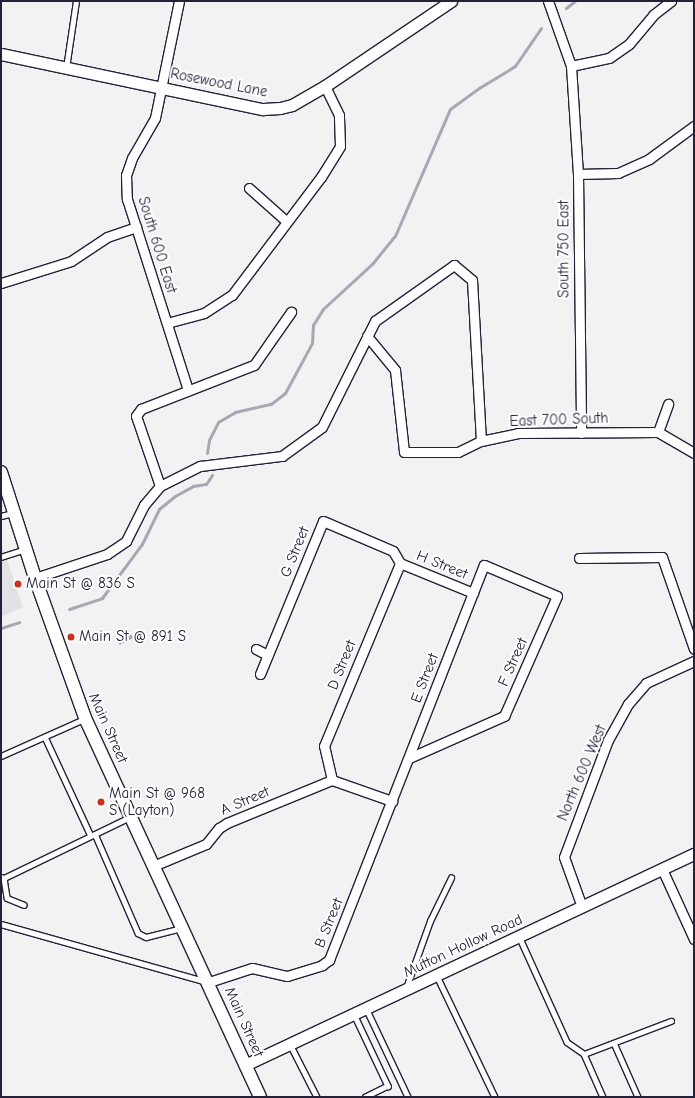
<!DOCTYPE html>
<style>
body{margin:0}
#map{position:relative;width:695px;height:1098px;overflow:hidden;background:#f2f2f3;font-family:"Comic Neue",sans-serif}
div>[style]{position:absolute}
.built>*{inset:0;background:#e2e2e6}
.water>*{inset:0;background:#a8a8b2;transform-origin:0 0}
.stream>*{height:3px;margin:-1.5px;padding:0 1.5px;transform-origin:1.5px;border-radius:1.5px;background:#a8a8b2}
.roads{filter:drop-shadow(1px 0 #22223b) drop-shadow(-1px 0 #22223b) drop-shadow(0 1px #22223b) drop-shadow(0 -1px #22223b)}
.service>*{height:4.5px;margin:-2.25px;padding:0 2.25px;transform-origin:2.25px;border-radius:2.25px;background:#fff}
.minor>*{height:9px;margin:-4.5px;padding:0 4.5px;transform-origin:4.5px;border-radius:4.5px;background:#fff}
.tertiary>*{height:11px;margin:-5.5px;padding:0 5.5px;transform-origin:5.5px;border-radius:5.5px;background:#fff}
.secondary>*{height:12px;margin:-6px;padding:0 6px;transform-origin:6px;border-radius:6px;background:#fff}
.dots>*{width:11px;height:11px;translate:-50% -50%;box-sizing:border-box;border:2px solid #fff;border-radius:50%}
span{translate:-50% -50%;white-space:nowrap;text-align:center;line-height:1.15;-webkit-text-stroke:4px #fff;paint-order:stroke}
.street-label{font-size:15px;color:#22223b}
.poi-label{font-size:15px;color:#22223b}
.left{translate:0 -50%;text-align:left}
.frame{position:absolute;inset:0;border:2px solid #22223b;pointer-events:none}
</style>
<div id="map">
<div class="built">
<i style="clip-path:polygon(1px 542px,23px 607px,1px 617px)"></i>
</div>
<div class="water">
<i style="left:129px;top:630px;width:9px;height:15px;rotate:63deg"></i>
</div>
<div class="stream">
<i style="left:566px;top:8px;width:11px;rotate:-38deg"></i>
<i style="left:207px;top:453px;width:13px;rotate:-81deg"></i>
<i style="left:209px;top:440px;width:20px;rotate:-63deg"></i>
<i style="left:218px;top:422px;width:20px;rotate:-30deg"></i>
<i style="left:235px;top:412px;width:37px;rotate:-13deg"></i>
<i style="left:271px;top:404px;width:18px;rotate:-38deg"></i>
<i style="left:285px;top:393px;width:57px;rotate:-61.6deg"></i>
<i style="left:312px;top:343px;width:18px;rotate:-87deg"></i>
<i style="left:313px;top:325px;width:19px;rotate:-58deg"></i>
<i style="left:323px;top:309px;width:67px;rotate:-42.6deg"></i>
<i style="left:372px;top:264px;width:36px;rotate:-51deg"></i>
<i style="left:395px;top:236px;width:138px;rotate:-66.6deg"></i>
<i style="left:450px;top:109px;width:36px;rotate:-36deg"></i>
<i style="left:479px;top:88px;width:42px;rotate:-31.4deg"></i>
<i style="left:515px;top:66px;width:46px;rotate:-55.6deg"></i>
<i style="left:69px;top:609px;width:35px;rotate:-18deg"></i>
<i style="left:102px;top:598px;width:67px;rotate:-53.5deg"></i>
<i style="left:142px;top:544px;width:39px;rotate:-64deg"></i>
<i style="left:159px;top:509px;width:21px;rotate:-39deg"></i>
<i style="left:175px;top:496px;width:21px;rotate:-29deg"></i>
<i style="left:193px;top:486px;width:13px;rotate:-9deg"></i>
<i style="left:206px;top:484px;width:11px;rotate:-56deg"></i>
<i style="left:1px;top:628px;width:19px;rotate:-18deg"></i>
</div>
<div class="roads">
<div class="service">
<i style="left:66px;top:68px;width:68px;rotate:-81.5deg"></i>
<i style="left:1px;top:516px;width:12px;rotate:-14deg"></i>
<i style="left:1px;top:557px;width:25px;rotate:-18deg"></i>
<i style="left:45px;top:737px;width:109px;rotate:65.1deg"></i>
<i style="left:1px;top:756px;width:91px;rotate:-24deg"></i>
<i style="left:95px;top:834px;width:108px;rotate:66.5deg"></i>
<i style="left:138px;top:933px;width:9px;rotate:27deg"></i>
<i style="left:146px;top:937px;width:36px;rotate:-14deg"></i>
<i style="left:1px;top:877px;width:3px;rotate:18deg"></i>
<i style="left:4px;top:878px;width:140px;rotate:-25.8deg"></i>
<i style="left:4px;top:878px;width:20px;rotate:81deg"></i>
<i style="left:7px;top:898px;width:18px;rotate:22deg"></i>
<i style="left:1px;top:924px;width:211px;rotate:15.7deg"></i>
<i style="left:519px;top:936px;width:116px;rotate:65.6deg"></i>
<i style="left:567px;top:1042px;width:21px;rotate:35deg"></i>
<i style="left:584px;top:1054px;width:47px;rotate:66.2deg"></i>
<i style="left:437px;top:976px;width:134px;rotate:64.4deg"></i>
<i style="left:406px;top:988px;width:71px;rotate:-70.3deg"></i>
<i style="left:430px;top:921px;width:48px;rotate:-64deg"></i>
<i style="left:366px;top:1008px;width:98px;rotate:64.7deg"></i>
<i style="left:354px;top:1014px;width:80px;rotate:64.7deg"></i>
<i style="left:388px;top:1086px;width:25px;rotate:154deg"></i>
<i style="left:614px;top:1043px;width:59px;rotate:66deg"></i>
<i style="left:290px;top:1044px;width:59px;rotate:63deg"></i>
<i style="left:584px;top:1054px;width:93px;rotate:-20.8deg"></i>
</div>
<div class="minor">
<i style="left:179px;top:1px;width:119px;rotate:101.6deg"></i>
<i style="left:155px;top:118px;width:46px;rotate:119.9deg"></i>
<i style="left:132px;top:158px;width:18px;rotate:109deg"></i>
<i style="left:126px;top:175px;width:24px;rotate:88deg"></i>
<i style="left:127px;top:199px;width:201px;rotate:72.3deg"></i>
<i style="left:548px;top:1px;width:69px;rotate:70.5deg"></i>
<i style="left:571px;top:66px;width:108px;rotate:86.3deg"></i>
<i style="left:578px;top:174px;width:259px;rotate:89.3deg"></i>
<i style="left:571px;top:66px;width:39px;rotate:-12deg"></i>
<i style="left:609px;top:58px;width:24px;rotate:-35deg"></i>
<i style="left:629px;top:44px;width:38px;rotate:-50deg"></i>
<i style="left:653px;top:15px;width:23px;rotate:-38deg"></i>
<i style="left:578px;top:174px;width:40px;rotate:-1.4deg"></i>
<i style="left:618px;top:173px;width:34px;rotate:-24deg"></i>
<i style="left:649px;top:159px;width:56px;rotate:-36.3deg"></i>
<i style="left:249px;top:188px;width:50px;rotate:41.7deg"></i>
<i style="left:1px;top:283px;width:73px;rotate:-17.4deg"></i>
<i style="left:71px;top:261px;width:43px;rotate:-33.7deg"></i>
<i style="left:107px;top:237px;width:31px;rotate:-19deg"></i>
<i style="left:167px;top:323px;width:38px;rotate:-15deg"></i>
<i style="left:204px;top:313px;width:33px;rotate:-33deg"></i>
<i style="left:232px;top:295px;width:148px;rotate:-53deg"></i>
<i style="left:321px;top:177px;width:36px;rotate:-58deg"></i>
<i style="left:340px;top:146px;width:31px;rotate:-92deg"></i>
<i style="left:339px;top:115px;width:32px;rotate:-116deg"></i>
<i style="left:367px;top:336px;width:44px;rotate:50.5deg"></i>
<i style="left:395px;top:370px;width:82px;rotate:83.7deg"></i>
<i style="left:404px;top:452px;width:54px"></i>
<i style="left:458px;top:452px;width:25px;rotate:-26deg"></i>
<i style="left:481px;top:441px;width:38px;rotate:-12deg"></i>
<i style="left:518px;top:433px;width:140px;rotate:-0.4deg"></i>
<i style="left:658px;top:432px;width:42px;rotate:30.3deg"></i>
<i style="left:658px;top:432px;width:30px;rotate:-70deg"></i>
<i style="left:160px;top:486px;width:74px;rotate:-108.9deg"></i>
<i style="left:136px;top:416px;width:9px;rotate:-54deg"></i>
<i style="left:141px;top:409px;width:121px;rotate:-21.3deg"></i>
<i style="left:254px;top:365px;width:65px;rotate:-55.1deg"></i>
<i style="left:579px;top:558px;width:83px;rotate:-0.7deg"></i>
<i style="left:662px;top:557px;width:97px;rotate:70.8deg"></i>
<i style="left:400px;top:563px;width:79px;rotate:22.3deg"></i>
<i style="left:35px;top:578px;width:76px;rotate:-18.4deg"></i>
<i style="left:107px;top:554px;width:23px;rotate:-34deg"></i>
<i style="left:126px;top:541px;width:40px;rotate:-63.4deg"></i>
<i style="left:144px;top:505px;width:25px;rotate:-50deg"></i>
<i style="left:160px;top:486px;width:45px;rotate:-26.6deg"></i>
<i style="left:200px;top:466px;width:83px;rotate:-7deg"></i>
<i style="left:282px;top:456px;width:49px;rotate:-35.9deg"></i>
<i style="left:322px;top:427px;width:119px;rotate:-63.4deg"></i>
<i style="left:375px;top:321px;width:97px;rotate:-35.3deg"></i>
<i style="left:454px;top:265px;width:23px;rotate:40deg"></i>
<i style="left:472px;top:280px;width:161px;rotate:86.8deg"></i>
<i style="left:256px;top:649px;width:13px;rotate:27deg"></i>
<i style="left:260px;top:674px;width:165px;rotate:-67.6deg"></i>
<i style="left:323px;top:521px;width:76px;rotate:23.2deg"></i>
<i style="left:393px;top:551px;width:14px;rotate:60deg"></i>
<i style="left:332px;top:780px;width:35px;rotate:-103deg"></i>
<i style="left:324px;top:746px;width:198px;rotate:-67.4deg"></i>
<i style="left:332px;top:780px;width:64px;rotate:19.3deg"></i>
<i style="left:153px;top:866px;width:57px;rotate:-22.5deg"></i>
<i style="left:206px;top:844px;width:21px;rotate:-51deg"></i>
<i style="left:219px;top:828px;width:9px;rotate:-32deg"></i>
<i style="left:227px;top:823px;width:113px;rotate:-22.3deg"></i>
<i style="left:662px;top:869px;width:77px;rotate:65.4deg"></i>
<i style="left:582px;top:907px;width:53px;rotate:-109.8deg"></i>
<i style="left:564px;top:857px;width:125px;rotate:-69.4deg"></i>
<i style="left:608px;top:740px;width:41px;rotate:-60.9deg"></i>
<i style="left:628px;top:704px;width:28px;rotate:-49deg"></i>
<i style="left:646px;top:683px;width:53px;rotate:-24.6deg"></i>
<i style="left:209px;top:982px;width:45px;rotate:-18deg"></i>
<i style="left:252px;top:968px;width:36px;rotate:13deg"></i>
<i style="left:287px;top:976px;width:37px;rotate:-17deg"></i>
<i style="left:322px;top:965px;width:9px;rotate:-36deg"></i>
<i style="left:329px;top:960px;width:424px;rotate:-68.6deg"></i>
<i style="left:484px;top:565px;width:79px;rotate:23deg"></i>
<i style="left:557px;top:596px;width:131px;rotate:113.8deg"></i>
<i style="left:504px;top:716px;width:104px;rotate:156.1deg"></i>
</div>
<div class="tertiary">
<i style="left:1px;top:54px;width:268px;rotate:11.9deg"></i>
<i style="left:263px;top:109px;width:17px;rotate:-3deg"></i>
<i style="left:280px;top:108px;width:12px;rotate:-14deg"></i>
<i style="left:292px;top:105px;width:38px;rotate:-30deg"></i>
<i style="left:325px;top:86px;width:152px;rotate:-34deg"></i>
<i style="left:245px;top:1065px;width:496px;rotate:-25.2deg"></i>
</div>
<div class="secondary">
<i style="left:1px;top:472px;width:111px;rotate:72.2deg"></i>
<i style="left:35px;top:578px;width:149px;rotate:70.3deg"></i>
<i style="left:85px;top:718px;width:417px;rotate:65.2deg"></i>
</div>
</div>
<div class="dots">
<i style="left:18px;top:584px;background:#c8321e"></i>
<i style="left:71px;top:637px;background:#c8321e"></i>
<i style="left:101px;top:802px;background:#c8321e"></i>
</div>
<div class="street-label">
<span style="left:219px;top:83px;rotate:11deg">Rosewood Lane</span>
<span style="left:157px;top:245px;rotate:73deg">South 600 East</span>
<span style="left:564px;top:249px;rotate:-90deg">South 750 East</span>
<span style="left:559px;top:420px;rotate:-2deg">East 700 South</span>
<span style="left:295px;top:552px;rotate:-68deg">G Street</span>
<span style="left:442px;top:565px;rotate:22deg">H Street</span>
<span style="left:513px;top:662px;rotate:-66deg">F Street</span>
<span style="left:342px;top:665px;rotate:-68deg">D Street</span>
<span style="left:425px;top:678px;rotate:-69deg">E Street</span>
<span style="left:108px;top:728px;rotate:66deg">Main Street</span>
<span style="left:582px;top:773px;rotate:-67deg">North 600 West</span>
<span style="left:245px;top:801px;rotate:-23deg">A Street</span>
<span style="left:329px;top:923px;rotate:-68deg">B Street</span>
<span style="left:463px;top:946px;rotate:-25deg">Mutton Hollow Road</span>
<span style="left:244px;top:1022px;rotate:66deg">Main Street</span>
</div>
<div class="poi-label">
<span class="left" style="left:26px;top:584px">Main St @ 836 S</span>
<span class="left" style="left:79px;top:637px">Main St @ 891 S</span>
<span class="left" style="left:109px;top:802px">Main St @ 968<br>S (Layton)</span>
</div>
<div class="frame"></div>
</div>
